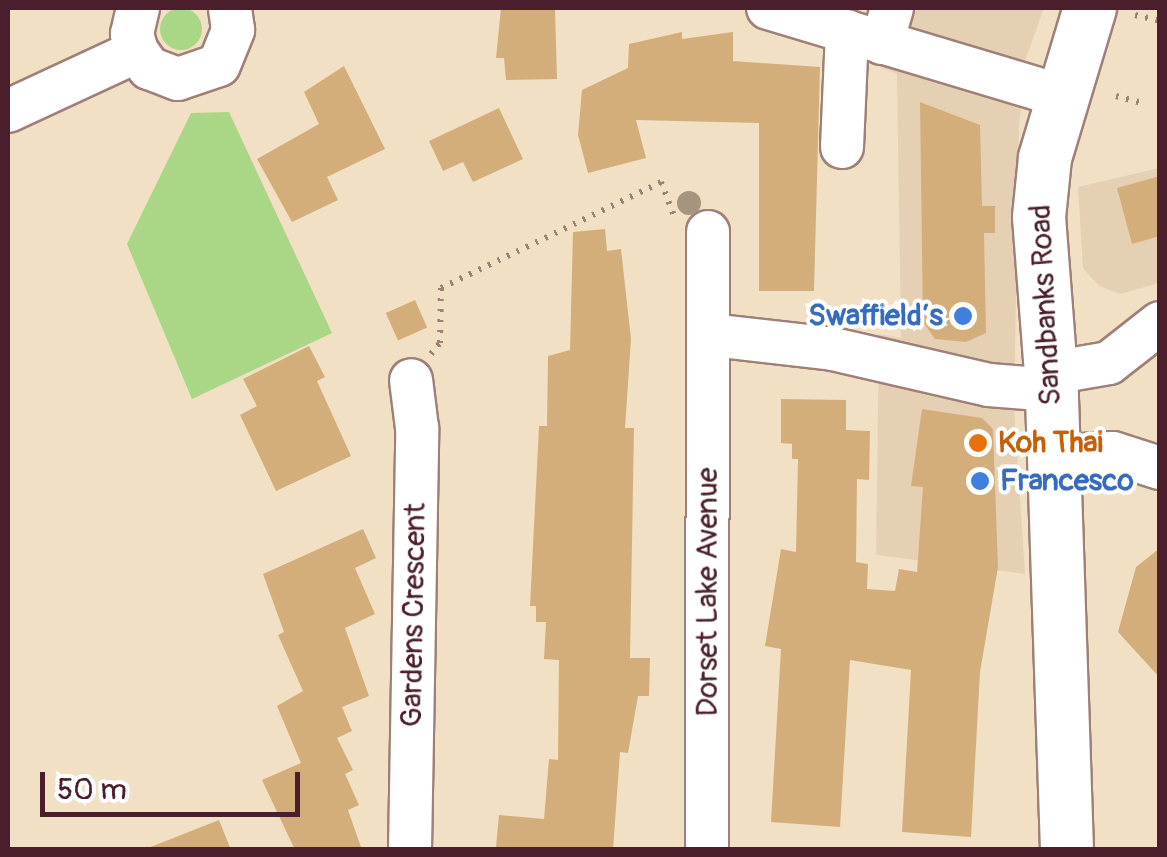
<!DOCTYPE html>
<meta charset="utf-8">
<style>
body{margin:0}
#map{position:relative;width:1167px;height:857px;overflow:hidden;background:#f1e0c3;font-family:Pangolin,sans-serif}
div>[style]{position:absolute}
.built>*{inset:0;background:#e6d0b4}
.green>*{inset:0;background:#a9d785}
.round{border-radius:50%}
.building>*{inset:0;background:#d4ae7a;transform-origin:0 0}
.path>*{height:6px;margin-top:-3px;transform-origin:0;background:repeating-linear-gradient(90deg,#9e8077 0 2.5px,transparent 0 10.5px)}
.roads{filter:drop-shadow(2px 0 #9e8077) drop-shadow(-2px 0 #9e8077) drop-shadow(0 2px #9e8077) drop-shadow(0 -2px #9e8077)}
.minor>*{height:42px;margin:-21px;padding:0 21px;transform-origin:21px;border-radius:21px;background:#fff}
.major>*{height:52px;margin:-26px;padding:0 26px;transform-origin:26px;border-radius:26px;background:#fff}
.trees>*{width:24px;height:24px;margin:-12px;border-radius:50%;background:#a5947e}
.dots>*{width:28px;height:28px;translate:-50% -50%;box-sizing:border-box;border:5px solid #fff;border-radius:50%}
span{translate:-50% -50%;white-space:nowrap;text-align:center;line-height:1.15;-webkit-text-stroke:8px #fff;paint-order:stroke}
.street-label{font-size:30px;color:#4a1f2b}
.shop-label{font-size:30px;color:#366cbe;font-weight:700}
.right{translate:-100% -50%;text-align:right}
.left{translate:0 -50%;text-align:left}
.food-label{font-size:30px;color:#c56008;font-weight:700}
.frame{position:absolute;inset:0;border:10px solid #4a1f2b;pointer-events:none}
.scale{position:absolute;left:40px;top:772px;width:260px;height:45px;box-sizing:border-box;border:5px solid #4a1f2b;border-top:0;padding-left:12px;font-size:30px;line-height:35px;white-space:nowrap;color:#4a1f2b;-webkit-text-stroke:8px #fff;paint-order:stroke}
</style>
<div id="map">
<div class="built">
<i style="clip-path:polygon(879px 8px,1044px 8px,1026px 58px,1019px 127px,1014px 408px,1025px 574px,876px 555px,879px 334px,901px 338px,897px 74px,870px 63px)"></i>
<i style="clip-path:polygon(1159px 168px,1159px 283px,1120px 294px,1099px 286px,1083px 268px,1078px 187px)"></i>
</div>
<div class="green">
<i class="round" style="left:160px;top:8px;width:42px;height:42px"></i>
<i style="clip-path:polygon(229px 112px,332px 333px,192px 399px,127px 244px,191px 113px)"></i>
</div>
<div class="building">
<i style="clip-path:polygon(501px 8px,555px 8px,557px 79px,506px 80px,504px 58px,496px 58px)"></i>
<i style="clip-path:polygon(682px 32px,682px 39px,733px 32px,733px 61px,820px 67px,814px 291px,759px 291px,759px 123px,636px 120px,646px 158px,588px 173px,578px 135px,582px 90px,628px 68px,629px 44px)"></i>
<i style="clip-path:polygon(344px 66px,385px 149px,327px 177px,338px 200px,292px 222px,257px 159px,319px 124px,304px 92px)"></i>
<i style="clip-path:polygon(920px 102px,980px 125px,982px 206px,995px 206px,995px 233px,984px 233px,986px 333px,966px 342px,935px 339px,923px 322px)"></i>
<i style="clip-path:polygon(499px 108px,523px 159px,473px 182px,463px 162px,443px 171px,429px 141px)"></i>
<i style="clip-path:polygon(1160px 176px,1160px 236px,1132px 244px,1117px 188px)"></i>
<i style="clip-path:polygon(605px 229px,607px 251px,621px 249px,631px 339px,625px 428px,634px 428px,630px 658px,650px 658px,649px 696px,638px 696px,628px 753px,620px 752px,613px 850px,496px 847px,499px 815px,544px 819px,549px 759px,558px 760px,559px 660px,544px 659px,546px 622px,536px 622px,536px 606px,530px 606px,539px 426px,547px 426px,548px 356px,570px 350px,573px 232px)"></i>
<i style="left:415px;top:300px;width:30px;height:32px;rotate:66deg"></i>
<i style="clip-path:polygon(309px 346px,325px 377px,317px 381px,351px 456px,276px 491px,240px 415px,257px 406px,243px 379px)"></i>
<i style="clip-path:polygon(781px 399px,846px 400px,846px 430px,870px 431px,869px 480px,857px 479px,856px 562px,868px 564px,867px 589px,895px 591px,899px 569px,917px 572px,923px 487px,911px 486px,922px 409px,982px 418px,993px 429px,998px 567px,980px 672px,971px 837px,902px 832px,911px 670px,850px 660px,840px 827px,771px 822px,781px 649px,765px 646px,781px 549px,796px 552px,798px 459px,792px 459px,792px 444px,781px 443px)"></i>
<i style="clip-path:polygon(363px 529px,376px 558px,355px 568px,375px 614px,345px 628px,369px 696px,342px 707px,352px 731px,337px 738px,353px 770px,345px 774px,359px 805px,348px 810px,362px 850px,295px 850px,262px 780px,301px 763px,277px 706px,303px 691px,278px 635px,284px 632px,263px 574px)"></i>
<i style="clip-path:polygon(1160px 548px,1160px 678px,1118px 632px,1136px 567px)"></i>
<i style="clip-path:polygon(219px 820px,231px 850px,148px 850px,148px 848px)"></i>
</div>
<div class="path">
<i style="left:1135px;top:15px;width:26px;rotate:13deg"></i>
<i style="left:1116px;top:96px;width:30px;rotate:15deg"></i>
<i style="left:431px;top:354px;width:14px;rotate:-51deg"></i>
<i style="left:440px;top:343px;width:55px;rotate:-89deg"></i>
<i style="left:441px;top:288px;width:244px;rotate:-25.7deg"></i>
<i style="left:661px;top:182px;width:39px;rotate:69deg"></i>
</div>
<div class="roads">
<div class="minor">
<i style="left:138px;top:8px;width:27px;rotate:103deg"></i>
<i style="left:132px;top:34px;width:18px;rotate:74deg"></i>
<i style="left:137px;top:51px;width:21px;rotate:55deg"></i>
<i style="left:149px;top:68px;width:31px;rotate:21deg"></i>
<i style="left:178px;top:79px;width:43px;rotate:-18.9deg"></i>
<i style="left:219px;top:65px;width:38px;rotate:-68deg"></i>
<i style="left:233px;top:30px;width:22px;rotate:-98deg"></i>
<i style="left:768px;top:8px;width:306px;rotate:16.7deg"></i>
<i style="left:882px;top:43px;width:36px;rotate:-74deg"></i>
<i style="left:8px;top:111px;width:142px;rotate:-24.9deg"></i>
<i style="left:842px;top:147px;width:116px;rotate:-87.5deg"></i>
<i style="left:711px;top:335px;width:123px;rotate:6.5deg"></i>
<i style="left:833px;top:349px;width:160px;rotate:13deg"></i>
<i style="left:989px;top:385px;width:63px;rotate:4.5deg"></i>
<i style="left:1051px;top:373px;width:59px;rotate:-9.8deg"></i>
<i style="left:1109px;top:363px;width:65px;rotate:-38.1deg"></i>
<i style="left:1053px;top:457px;width:60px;rotate:-3.8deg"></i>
<i style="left:1113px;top:453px;width:49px;rotate:17.7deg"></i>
<i style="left:410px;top:850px;width:422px;rotate:-89deg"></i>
<i style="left:417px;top:428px;width:48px;rotate:-97.1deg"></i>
<i style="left:707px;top:850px;width:618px;rotate:-89.91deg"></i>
</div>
<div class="major">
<i style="left:1067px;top:850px;width:477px;rotate:-91.9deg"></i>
<i style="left:1051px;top:373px;width:156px;rotate:-94.4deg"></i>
<i style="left:1039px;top:217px;width:59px;rotate:-84.2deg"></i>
<i style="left:1045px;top:158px;width:157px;rotate:-73.3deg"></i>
</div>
</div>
<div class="trees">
<i style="left:689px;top:203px"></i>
</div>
<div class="dots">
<i style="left:963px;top:316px;background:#3f7fe0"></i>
<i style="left:978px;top:443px;background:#e8710a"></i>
<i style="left:980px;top:481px;background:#3f7fe0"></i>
</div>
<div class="street-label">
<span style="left:1046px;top:305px;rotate:-93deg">Sandbanks Road</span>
<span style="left:708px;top:592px;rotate:-90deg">Dorset Lake Avenue</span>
<span style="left:414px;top:615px;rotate:-89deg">Gardens Crescent</span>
</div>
<div class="shop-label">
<span class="right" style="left:943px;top:316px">Swaffield‘s</span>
<span class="left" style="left:1000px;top:481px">Francesco</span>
</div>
<div class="food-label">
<span class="left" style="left:998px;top:443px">Koh Thai</span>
</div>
<div class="frame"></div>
<div class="scale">50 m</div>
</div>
